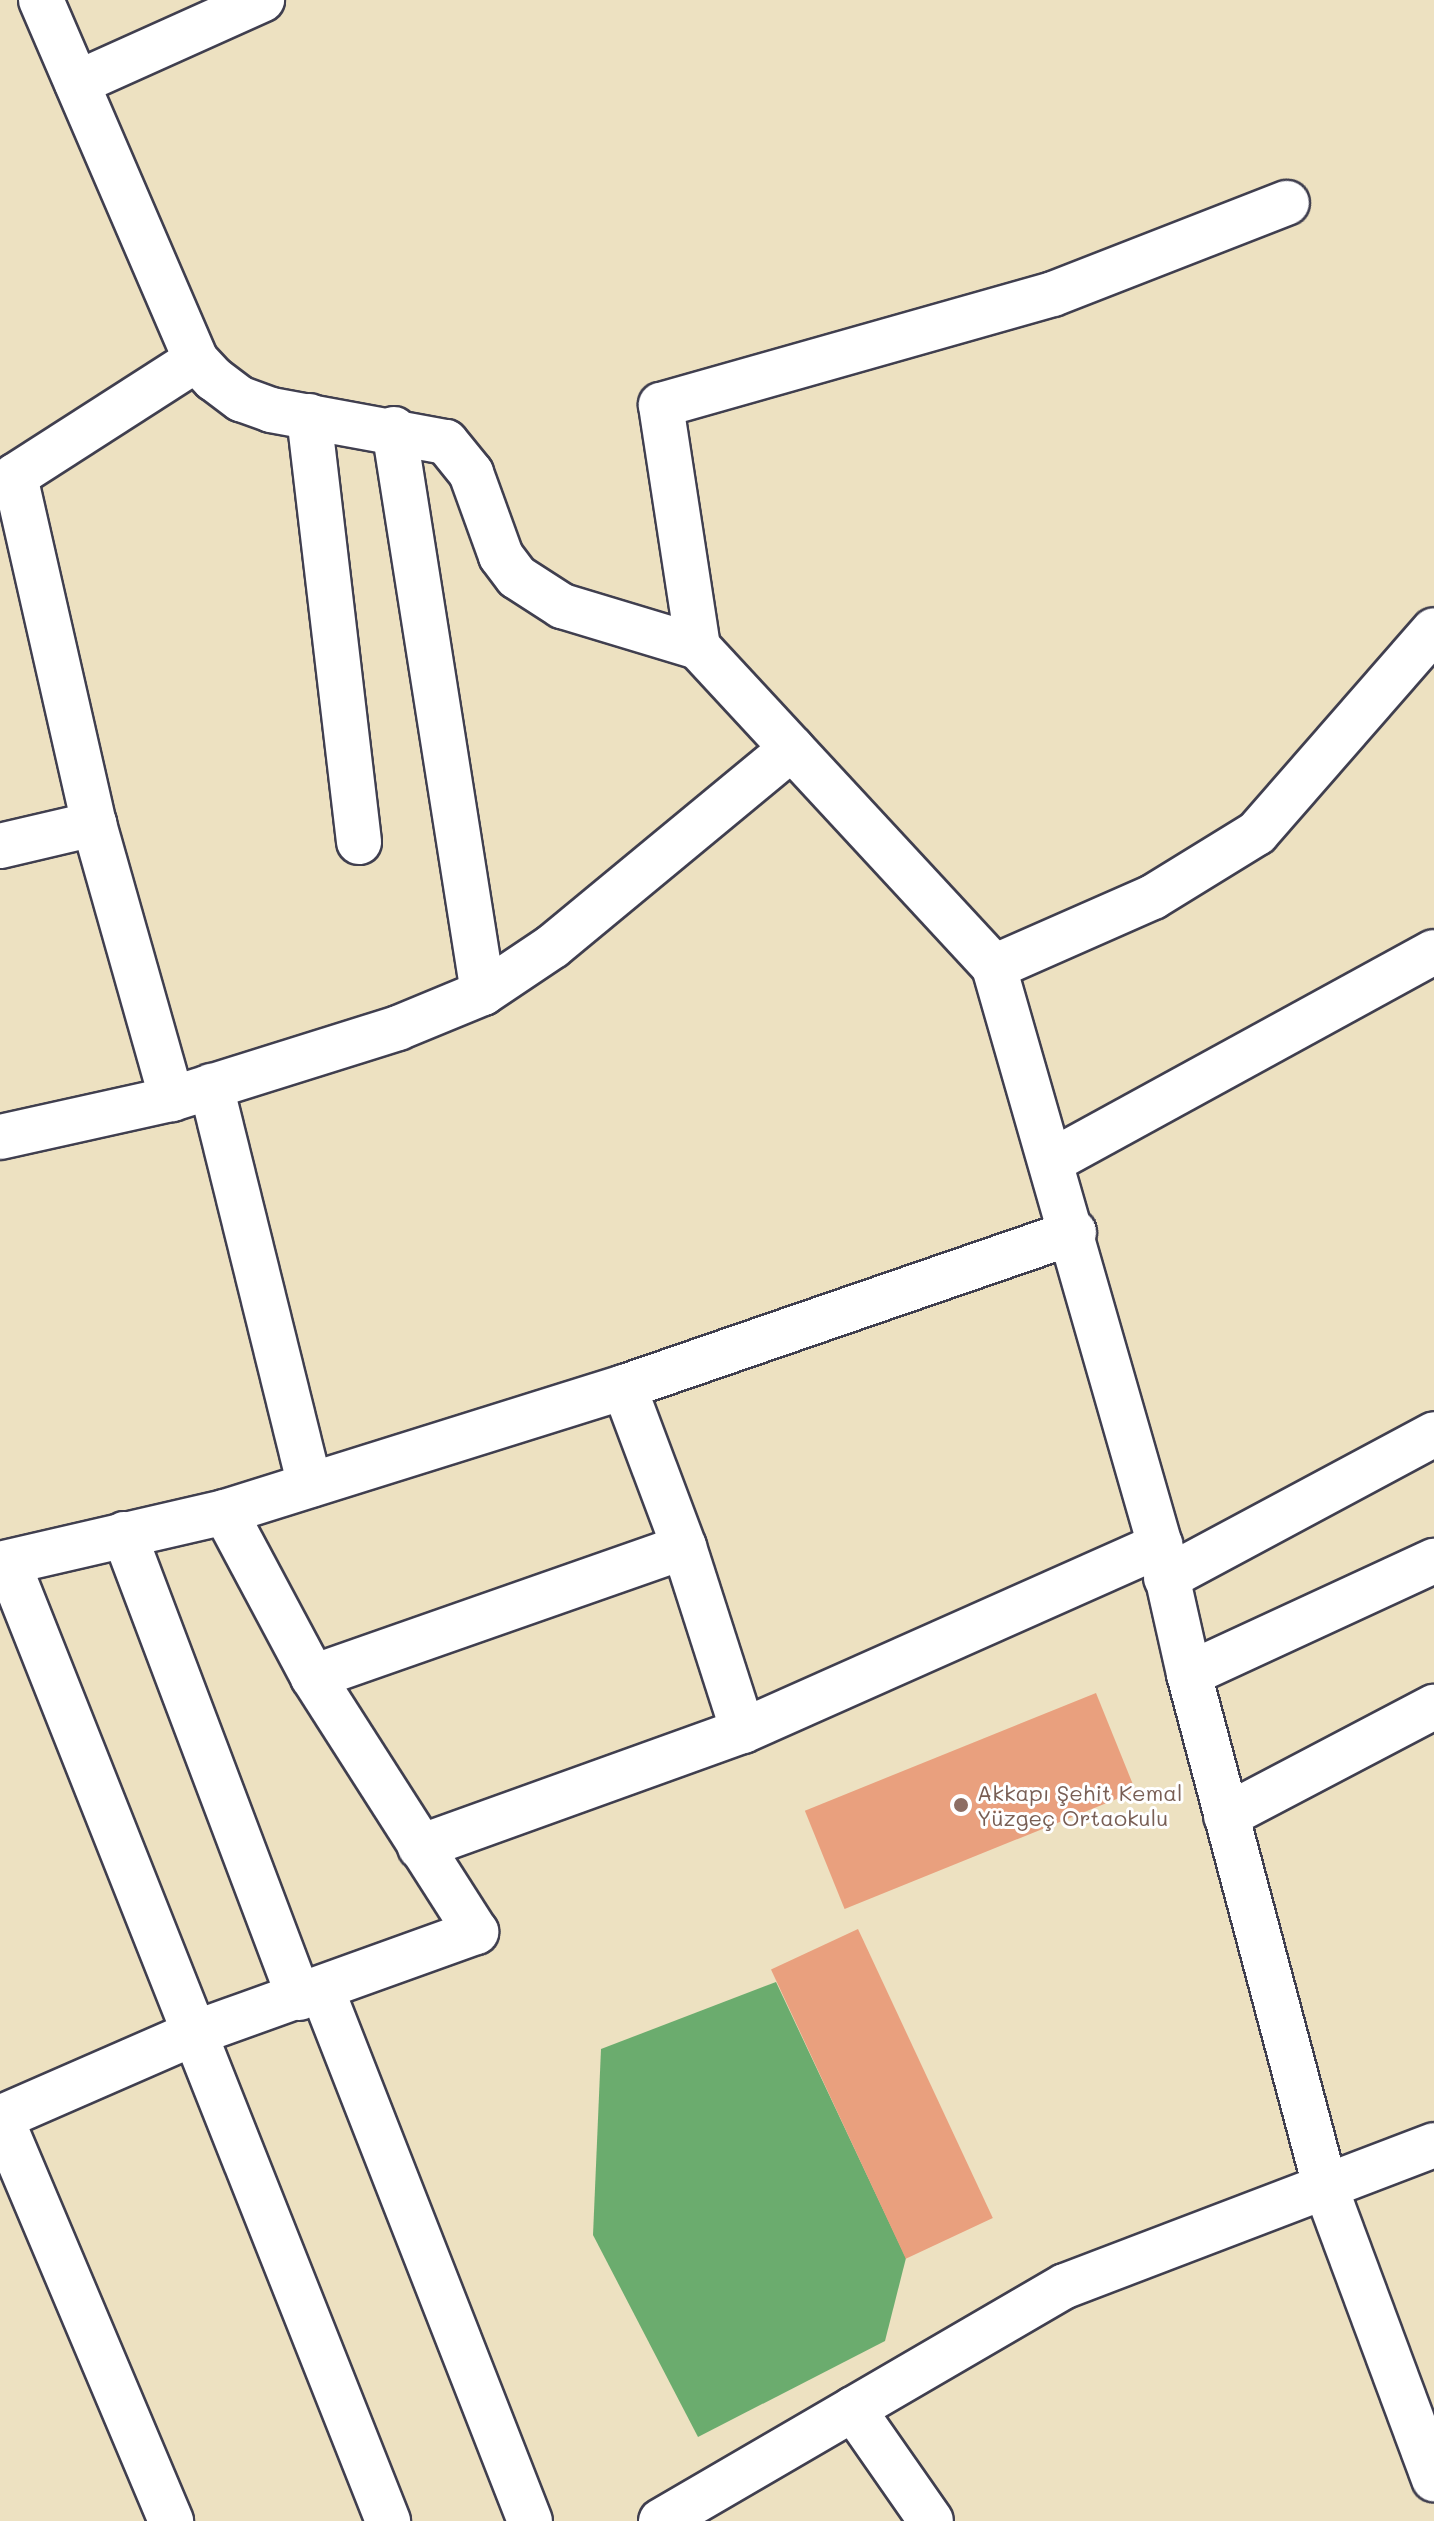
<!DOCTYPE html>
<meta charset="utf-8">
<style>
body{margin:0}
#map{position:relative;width:1434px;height:2521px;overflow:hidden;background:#ede1c1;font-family:Mali,sans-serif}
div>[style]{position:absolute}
.forest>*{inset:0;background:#6bac6e}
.building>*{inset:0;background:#e9a07e;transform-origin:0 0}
.roads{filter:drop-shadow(2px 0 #403f4f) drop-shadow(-2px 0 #403f4f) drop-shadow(0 2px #403f4f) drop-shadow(0 -2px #403f4f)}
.minor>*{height:44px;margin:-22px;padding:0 22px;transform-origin:22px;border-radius:22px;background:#fff}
.major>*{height:44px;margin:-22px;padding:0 22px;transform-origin:22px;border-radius:22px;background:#fff}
.dots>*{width:22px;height:22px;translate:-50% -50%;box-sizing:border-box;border:4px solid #fff;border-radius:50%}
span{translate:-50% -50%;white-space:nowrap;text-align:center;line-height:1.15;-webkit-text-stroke:6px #fff;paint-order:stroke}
.education-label{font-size:22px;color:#785e54}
.left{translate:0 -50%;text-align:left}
</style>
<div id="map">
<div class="forest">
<i style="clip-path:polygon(776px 1982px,906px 2258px,885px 2341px,698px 2437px,593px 2235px,601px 2049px)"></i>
</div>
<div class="building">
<i style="left:1096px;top:1693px;width:106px;height:314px;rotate:68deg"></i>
<i style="left:858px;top:1929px;width:319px;height:96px;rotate:65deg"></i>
</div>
<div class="roads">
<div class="minor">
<i style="left:41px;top:0;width:392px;rotate:66.7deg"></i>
<i style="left:196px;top:360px;width:26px;rotate:47deg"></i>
<i style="left:214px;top:379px;width:34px;rotate:37deg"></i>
<i style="left:241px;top:399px;width:32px;rotate:20deg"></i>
<i style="left:271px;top:410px;width:178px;rotate:10.4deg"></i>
<i style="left:446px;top:442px;width:40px;rotate:51deg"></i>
<i style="left:471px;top:473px;width:88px;rotate:70.1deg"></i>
<i style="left:501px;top:556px;width:26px;rotate:53deg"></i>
<i style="left:517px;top:577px;width:54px;rotate:32.8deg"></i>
<i style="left:562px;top:606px;width:142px;rotate:16.8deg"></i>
<i style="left:698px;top:647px;width:436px;rotate:47.2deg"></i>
<i style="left:994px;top:967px;width:601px;rotate:73.98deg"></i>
<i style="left:1160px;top:1545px;width:132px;rotate:77.3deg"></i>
<i style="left:1189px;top:1674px;width:530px;rotate:75.12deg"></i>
<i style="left:1325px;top:2186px;width:313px;rotate:69.6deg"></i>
<i style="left:77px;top:83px;width:203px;rotate:-24.2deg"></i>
<i style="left:309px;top:416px;width:429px;rotate:83.3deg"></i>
<i style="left:394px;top:429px;width:571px;rotate:81.03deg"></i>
<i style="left:698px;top:647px;width:245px;rotate:-98.7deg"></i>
<i style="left:661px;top:405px;width:407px;rotate:-15.8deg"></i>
<i style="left:1053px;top:294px;width:251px;rotate:-21.3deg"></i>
<i style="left:94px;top:824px;width:286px;rotate:74.2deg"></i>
<i style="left:0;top:846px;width:97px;rotate:-13.2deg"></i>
<i style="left:94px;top:824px;width:357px;rotate:-102.8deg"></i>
<i style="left:15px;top:476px;width:215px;rotate:-32.7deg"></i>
<i style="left:994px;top:967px;width:174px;rotate:-23.8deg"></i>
<i style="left:1153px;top:897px;width:122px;rotate:-31.6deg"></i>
<i style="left:1257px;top:833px;width:269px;rotate:-48.9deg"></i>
<i style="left:211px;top:1086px;width:411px;rotate:76.1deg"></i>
<i style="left:0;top:1137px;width:176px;rotate:-12.5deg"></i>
<i style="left:172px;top:1099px;width:237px;rotate:-17.4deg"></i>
<i style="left:398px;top:1028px;width:92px;rotate:-22.4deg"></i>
<i style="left:483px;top:993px;width:84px;rotate:-33.9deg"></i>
<i style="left:553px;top:946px;width:310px;rotate:-39.6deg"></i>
<i style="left:1052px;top:1161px;width:435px;rotate:-28.7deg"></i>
<i style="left:624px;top:1387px;width:171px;rotate:69.4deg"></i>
<i style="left:684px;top:1547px;width:193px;rotate:72.2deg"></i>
<i style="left:124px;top:1534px;width:496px;rotate:69.3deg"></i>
<i style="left:8px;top:1563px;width:1031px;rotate:68.36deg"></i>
<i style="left:0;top:1564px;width:231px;rotate:-13deg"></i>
<i style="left:225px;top:1512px;width:418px;rotate:-17.4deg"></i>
<i style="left:624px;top:1387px;width:476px;rotate:-19deg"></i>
<i style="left:1166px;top:1578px;width:304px;rotate:-28.2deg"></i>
<i style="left:1189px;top:1674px;width:270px;rotate:-24.8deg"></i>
<i style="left:313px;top:1677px;width:393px;rotate:-19.3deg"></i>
<i style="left:1226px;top:1816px;width:235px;rotate:-27.7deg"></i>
<i style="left:420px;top:1847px;width:343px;rotate:-19.8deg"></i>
<i style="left:743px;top:1731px;width:457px;rotate:-24deg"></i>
<i style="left:322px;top:1990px;width:570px;rotate:68.61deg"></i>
<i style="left:0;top:2116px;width:440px;rotate:67.1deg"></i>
<i style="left:0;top:2118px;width:213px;rotate:-23.6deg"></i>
<i style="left:195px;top:2033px;width:299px;rotate:-19.8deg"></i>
<i style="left:476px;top:1932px;width:303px;rotate:-122.6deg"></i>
<i style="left:313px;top:1677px;width:187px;rotate:-118.1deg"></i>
<i style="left:853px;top:2409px;width:136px;rotate:55.1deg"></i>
</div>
<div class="major">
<i style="left:661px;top:2521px;width:467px;rotate:-30.2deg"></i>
<i style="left:1065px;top:2286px;width:395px;rotate:-20.9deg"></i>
</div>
</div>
<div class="dots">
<i style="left:961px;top:1805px;background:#8d6e63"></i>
</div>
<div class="education-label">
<span class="left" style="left:977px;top:1805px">Akkapı Şehit Kemal<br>Yüzgeç Ortaokulu</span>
</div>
</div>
